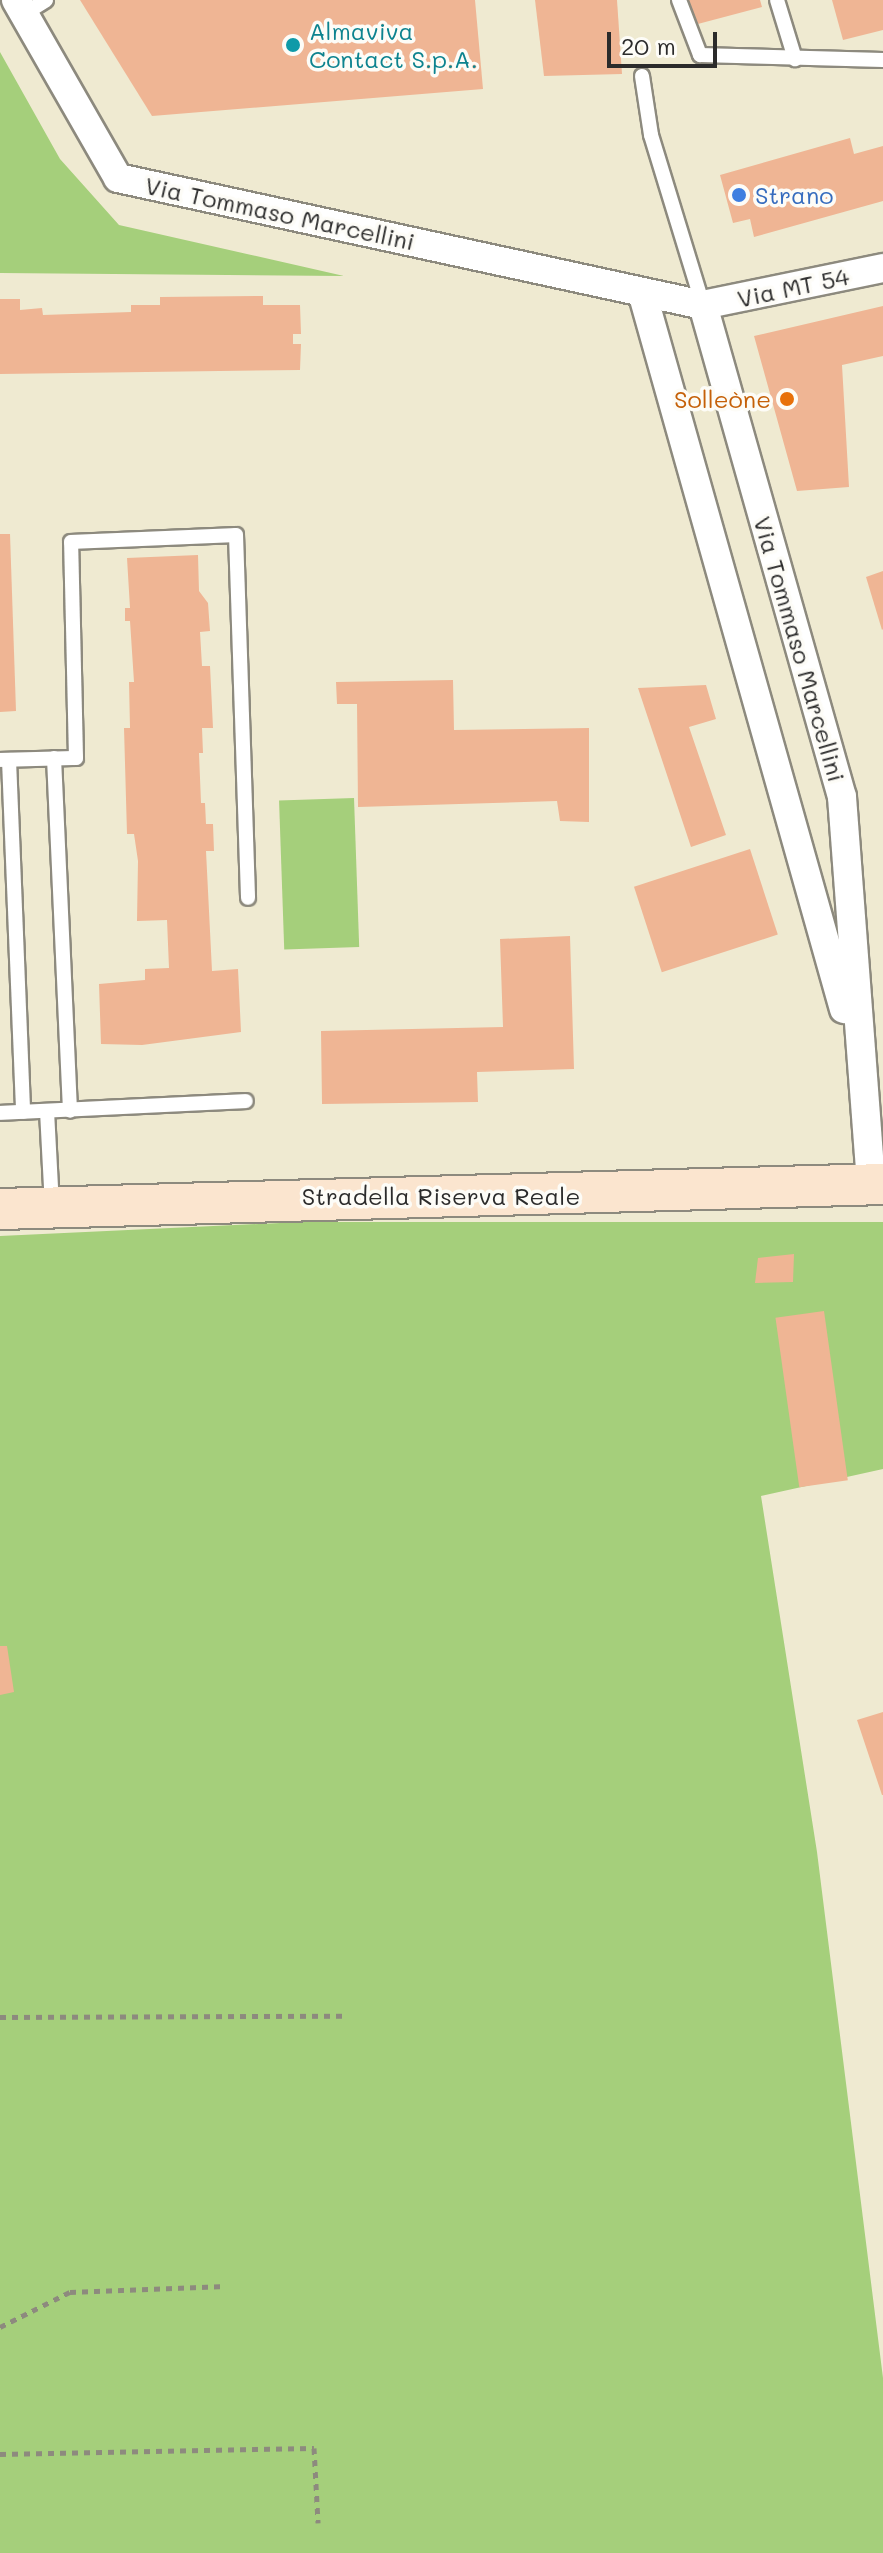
<!DOCTYPE html>
<meta charset="utf-8">
<style>
body{margin:0}
#map{position:relative;width:883px;height:2553px;overflow:hidden;background:#efead1;font-family:Mali,sans-serif}
div>[style]{position:absolute}
.green>*{inset:0;background:#a5cf7b;transform-origin:0 0}
.building>*{inset:0;background:#efb594;transform-origin:0 0}
.path>*{height:5px;margin-top:-2.5px;transform-origin:0;background:repeating-linear-gradient(90deg,#8d8a7e 0 6px,transparent 0 12px)}
.roads{filter:drop-shadow(2px 0 #8d8a7e) drop-shadow(-2px 0 #8d8a7e) drop-shadow(0 2px #8d8a7e) drop-shadow(0 -2px #8d8a7e)}
.lane>*{height:14px;margin:-7px;padding:0 7px;transform-origin:7px;border-radius:7px;background:#fff}
.street>*{height:28px;margin:-14px;padding:0 14px;transform-origin:14px;border-radius:14px;background:#fff}
.secondary>*{height:40px;margin:-20px;padding:0 20px;transform-origin:20px;border-radius:20px;background:#fbe5cf}
.dots>*{width:22px;height:22px;translate:-50% -50%;box-sizing:border-box;border:4px solid #fdfcf7;border-radius:50%}
span{translate:-50% -50%;white-space:nowrap;text-align:center;line-height:1.15;-webkit-text-stroke:7px #fdfcf7;paint-order:stroke}
.culture-label{font-size:24px;color:#0d838f}
.left{translate:0 -50%;text-align:left}
.shop-label{font-size:24px;color:#366cbe}
.street-label{font-size:24px;color:#2b2b2b}
.food-label{font-size:24px;color:#c56008}
.right{translate:-100% -50%;text-align:right}
.scale{position:absolute;left:607px;top:32px;width:110px;height:36px;box-sizing:border-box;border:4px solid #2b2b2b;border-top:0;padding-left:10px;font-size:24px;line-height:28px;white-space:nowrap;color:#2b2b2b;-webkit-text-stroke:6px #fdfcf7;paint-order:stroke}
</style>
<div id="map">
<div class="green">
<i style="clip-path:polygon(0 52px,60px 159px,119px 225px,344px 276px,0 273px)"></i>
<i style="left:354px;top:798px;width:149px;height:75px;rotate:88deg"></i>
<i style="clip-path:polygon(301px 1222px,883px 1222px,883px 1469px,761px 1496px,817px 1852px,883px 2378px,883px 2553px,0 2553px,0 1236px)"></i>
</div>
<div class="building">
<i style="clip-path:polygon(80px 0,475px 0,483px 89px,152px 116px)"></i>
<i style="clip-path:polygon(535px 0,617px 0,622px 74px,544px 76px)"></i>
<i style="clip-path:polygon(686px 0,760px 0,762px 7px,694px 25px)"></i>
<i style="clip-path:polygon(832px 0,883px 0,883px 30px,843px 40px)"></i>
<i style="clip-path:polygon(850px 138px,854px 154px,883px 146px,883px 201px,754px 237px,750px 219px,733px 223px,720px 175px)"></i>
<i style="clip-path:polygon(263px 296px,263px 305px,300px 305px,301px 334px,293px 334px,293px 344px,301px 344px,300px 370px,0 374px,0 299px,20px 299px,20px 310px,42px 308px,43px 315px,131px 312px,131px 305px,160px 305px,160px 297px)"></i>
<i style="clip-path:polygon(883px 306px,883px 356px,842px 365px,849px 487px,797px 491px,754px 336px)"></i>
<i style="clip-path:polygon(0 534px,10px 534px,16px 711px,0 712px)"></i>
<i style="clip-path:polygon(198px 555px,199px 591px,208px 603px,210px 631px,200px 632px,202px 666px,210px 666px,213px 728px,202px 728px,203px 753px,199px 753px,201px 803px,205px 803px,206px 824px,213px 824px,214px 851px,206px 851px,212px 971px,238px 969px,241px 1032px,142px 1045px,101px 1044px,99px 984px,145px 980px,145px 969px,169px 968px,167px 920px,137px 921px,138px 861px,134px 834px,127px 834px,124px 728px,130px 728px,129px 682px,134px 682px,130px 621px,125px 621px,125px 608px,130px 608px,127px 558px)"></i>
<i style="clip-path:polygon(883px 571px,883px 629px,882px 630px,866px 577px)"></i>
<i style="clip-path:polygon(453px 680px,454px 730px,589px 728px,589px 822px,560px 821px,557px 801px,358px 807px,357px 704px,337px 704px,336px 682px)"></i>
<i style="clip-path:polygon(706px 685px,716px 719px,689px 727px,726px 835px,691px 847px,638px 688px)"></i>
<i style="left:750px;top:849px;width:90px;height:122px;rotate:72deg"></i>
<i style="clip-path:polygon(570px 936px,574px 1069px,477px 1072px,478px 1102px,322px 1104px,321px 1031px,503px 1027px,500px 939px)"></i>
<i style="clip-path:polygon(794px 1254px,793px 1282px,755px 1283px,758px 1258px)"></i>
<i style="left:824px;top:1311px;width:171px;height:49px;rotate:82deg"></i>
<i style="clip-path:polygon(0 1646px,7px 1646px,14px 1692px,0 1695px)"></i>
<i style="clip-path:polygon(883px 1712px,883px 1795px,882px 1795px,857px 1720px)"></i>
</div>
<div class="path">
<i style="left:0;top:2017px;width:348px;rotate:-0.2deg"></i>
<i style="left:0;top:2327px;width:78px;rotate:-26.6deg"></i>
<i style="left:70px;top:2292px;width:156px;rotate:-2.2deg"></i>
<i style="left:0;top:2454px;width:314px;rotate:-1.1deg"></i>
<i style="left:314px;top:2448px;width:75px;rotate:86.9deg"></i>
</div>
<div class="roads">
<div class="lane">
<i style="left:679px;top:0;width:59px;rotate:69.1deg"></i>
<i style="left:700px;top:55px;width:183px;rotate:1.6deg"></i>
<i style="left:777px;top:0;width:62px;rotate:73deg"></i>
<i style="left:24px;top:14px;width:26px;rotate:-32deg"></i>
<i style="left:642px;top:76px;width:60px;rotate:81.3deg"></i>
<i style="left:651px;top:135px;width:178px;rotate:73deg"></i>
<i style="left:54px;top:758px;width:353px;rotate:87.4deg"></i>
<i style="left:0;top:760px;width:76px;rotate:-1.5deg"></i>
<i style="left:76px;top:758px;width:216px;rotate:-91.3deg"></i>
<i style="left:71px;top:542px;width:165px;rotate:-2.4deg"></i>
<i style="left:236px;top:535px;width:363px;rotate:88.1deg"></i>
<i style="left:9px;top:760px;width:352px;rotate:87.7deg"></i>
<i style="left:47px;top:1111px;width:95px;rotate:87deg"></i>
<i style="left:0;top:1113px;width:246px;rotate:-2.8deg"></i>
</div>
<div class="street">
<i style="left:16px;top:0;width:205px;rotate:60.2deg"></i>
<i style="left:118px;top:178px;width:599px;rotate:12.25deg"></i>
<i style="left:703px;top:305px;width:184px;rotate:-11.6deg"></i>
<i style="left:642px;top:292px;width:745px;rotate:74.27deg"></i>
<i style="left:703px;top:305px;width:511px;rotate:74.22deg"></i>
<i style="left:842px;top:797px;width:389px;rotate:85.7deg"></i>
</div>
<div class="secondary">
<i style="left:0;top:1209px;width:883px;rotate:-1.62deg"></i>
</div>
</div>
<div class="dots">
<i style="left:293px;top:45px;background:#0f9aa8"></i>
<i style="left:739px;top:195px;background:#3f7fe0"></i>
<i style="left:787px;top:399px;background:#e8710a"></i>
</div>
<div class="culture-label">
<span class="left" style="left:309px;top:45px">Almaviva<br>Contact S.p.A.</span>
</div>
<div class="shop-label">
<span class="left" style="left:755px;top:195px">Strano</span>
</div>
<div class="street-label">
<span style="left:280px;top:213px;rotate:12deg">Via Tommaso Marcellini</span>
<span style="left:793px;top:287px;rotate:-12deg">Via MT 54</span>
<span style="left:800px;top:649px;rotate:74deg">Via Tommaso Marcellini</span>
<span style="left:441px;top:1196px">Stradella Riserva Reale</span>
</div>
<div class="food-label">
<span class="right" style="left:771px;top:399px">Solleòne</span>
</div>
<div class="scale">20 m</div>
</div>
